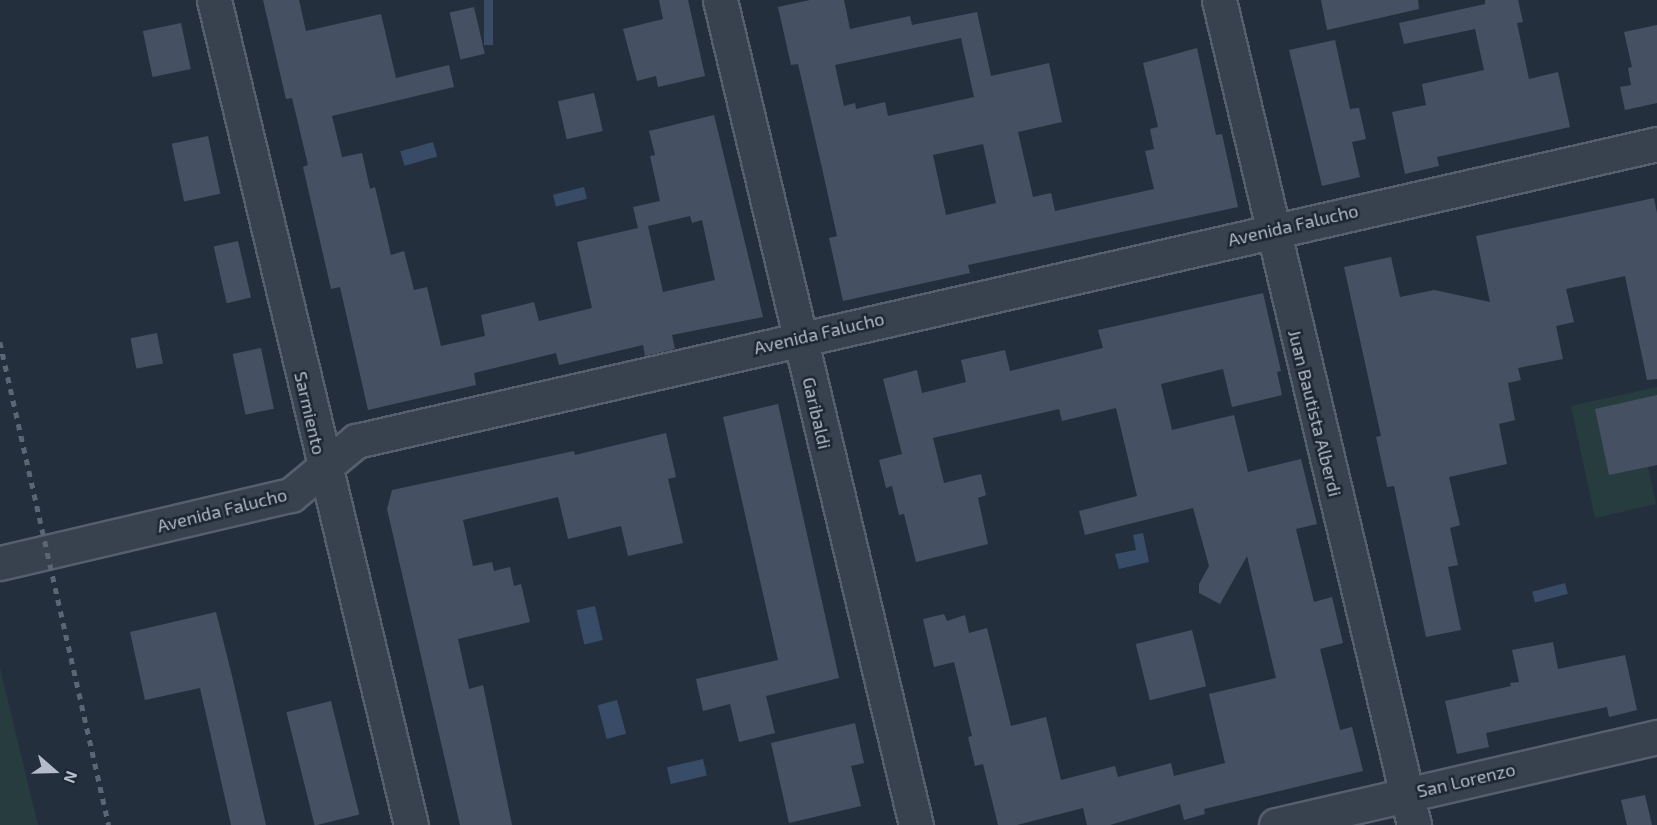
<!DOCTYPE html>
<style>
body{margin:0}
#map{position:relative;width:1657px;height:825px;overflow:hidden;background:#242f3e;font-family:"Exo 2",sans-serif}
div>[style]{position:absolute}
.green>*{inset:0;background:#263c3f}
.water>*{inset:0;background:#394c67;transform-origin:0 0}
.building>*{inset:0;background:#455162;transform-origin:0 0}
.roads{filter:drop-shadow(2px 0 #565f6c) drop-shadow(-2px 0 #565f6c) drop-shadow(0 2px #565f6c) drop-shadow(0 -2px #565f6c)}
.minor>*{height:33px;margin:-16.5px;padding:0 16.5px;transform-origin:16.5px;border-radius:16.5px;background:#38414e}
.rail>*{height:4.5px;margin-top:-2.25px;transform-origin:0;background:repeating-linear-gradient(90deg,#5a6575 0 6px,transparent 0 12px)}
span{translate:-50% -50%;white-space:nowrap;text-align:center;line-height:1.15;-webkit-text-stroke:5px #1d2633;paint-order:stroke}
.street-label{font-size:18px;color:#b4bcc9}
.north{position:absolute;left:24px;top:741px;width:60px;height:60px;-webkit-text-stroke:4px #1d2633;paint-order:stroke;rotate:110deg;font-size:16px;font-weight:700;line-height:24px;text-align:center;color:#b4bcc9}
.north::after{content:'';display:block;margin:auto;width:21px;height:27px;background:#b4bcc9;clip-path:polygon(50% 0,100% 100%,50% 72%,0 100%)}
</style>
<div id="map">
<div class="green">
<i style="clip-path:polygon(1657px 387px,1657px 465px,1648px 467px,1656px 504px,1595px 518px,1571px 406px)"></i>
<i style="clip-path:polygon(0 668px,38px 825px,0 825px)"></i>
</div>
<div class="water">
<i style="left:484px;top:0;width:9px;height:45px"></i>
<i style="left:433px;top:142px;width:15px;height:34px;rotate:74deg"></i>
<i style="left:584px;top:187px;width:12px;height:32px;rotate:76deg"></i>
<i style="clip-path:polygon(1143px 533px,1149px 562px,1119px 569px,1115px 554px,1136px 550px,1133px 535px)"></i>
<i style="left:1565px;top:583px;width:11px;height:34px;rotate:75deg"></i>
<i style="left:595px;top:606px;width:35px;height:19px;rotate:77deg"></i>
<i style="left:617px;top:700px;width:35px;height:20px;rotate:75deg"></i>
<i style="left:703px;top:759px;width:17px;height:37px;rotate:77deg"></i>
</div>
<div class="building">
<i style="clip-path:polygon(evenodd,263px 0,299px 0,306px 31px,381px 14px,396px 78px,449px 65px,454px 87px,332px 116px,342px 157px,362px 153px,370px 189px,375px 187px,391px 255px,404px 251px,414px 290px,427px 287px,441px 346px,485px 336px,481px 315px,534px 302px,539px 321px,592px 308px,577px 242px,638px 228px,633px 207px,660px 201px,650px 156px,655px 155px,649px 131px,714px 115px,763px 317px,672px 335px,675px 349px,645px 356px,643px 345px,559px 365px,556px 353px,474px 373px,476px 385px,368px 410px,340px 287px,331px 289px,303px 167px,308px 165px,292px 98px,286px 99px,263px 0,690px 216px,692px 223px,702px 220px,715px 280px,663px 292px,648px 226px,690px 216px)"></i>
<i style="clip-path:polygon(659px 0,688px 0,705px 76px,658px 87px,656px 76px,637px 81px,623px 29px,663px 19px)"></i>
<i style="clip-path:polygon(evenodd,810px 0,844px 0,850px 29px,910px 16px,912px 25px,977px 12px,991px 76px,1049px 63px,1062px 122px,1018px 132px,1033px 197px,1051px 193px,1055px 211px,1154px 189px,1145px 151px,1154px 149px,1150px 129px,1158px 127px,1143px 63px,1197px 48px,1216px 135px,1222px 134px,1238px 207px,968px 265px,970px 273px,843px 301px,829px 238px,837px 236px,822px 168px,798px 64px,791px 65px,778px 7px,810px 0,961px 38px,974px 97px,888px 116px,885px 102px,856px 109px,855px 103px,844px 106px,835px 65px,961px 38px,810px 0,983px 144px,996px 203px,946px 215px,933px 155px,983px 144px)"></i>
<i style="clip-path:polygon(1321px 0,1418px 0,1419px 9px,1327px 30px)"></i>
<i style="clip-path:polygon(1485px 0,1518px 0,1523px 22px,1517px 23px,1529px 79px,1558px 72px,1570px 127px,1437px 157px,1439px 166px,1405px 174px,1392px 112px,1426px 105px,1422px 84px,1484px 70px,1475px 29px,1404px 44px,1399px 23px,1485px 4px)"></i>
<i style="left:474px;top:7px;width:48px;height:25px;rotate:77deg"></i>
<i style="left:181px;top:23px;width:47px;height:39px;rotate:78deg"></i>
<i style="clip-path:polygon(1657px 25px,1657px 103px,1625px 110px,1620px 87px,1631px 85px,1628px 68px,1632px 67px,1624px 32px)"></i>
<i style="clip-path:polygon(1335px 40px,1350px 109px,1359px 108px,1366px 139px,1352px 142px,1360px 177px,1322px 186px,1289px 50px)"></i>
<i style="left:594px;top:93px;width:39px;height:37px;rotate:77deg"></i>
<i style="left:208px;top:136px;width:59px;height:37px;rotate:78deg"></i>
<i style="clip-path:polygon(1654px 198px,1657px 213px,1657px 379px,1647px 380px,1625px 276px,1566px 289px,1574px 322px,1556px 326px,1563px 359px,1518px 368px,1521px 380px,1508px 383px,1515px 420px,1499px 424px,1507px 464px,1449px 477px,1460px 525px,1450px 528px,1458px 565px,1448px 567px,1461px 630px,1426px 637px,1394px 486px,1387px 487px,1376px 437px,1381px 436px,1344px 267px,1391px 257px,1400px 297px,1434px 290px,1490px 302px,1476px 236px)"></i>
<i style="left:238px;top:241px;width:58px;height:25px;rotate:77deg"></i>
<i style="clip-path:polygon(1263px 293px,1281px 371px,1277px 372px,1282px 395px,1232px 407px,1223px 369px,1161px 384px,1172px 430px,1234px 415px,1248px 472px,1301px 459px,1317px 524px,1296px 529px,1314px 602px,1332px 597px,1343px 643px,1320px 649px,1340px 730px,1352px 727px,1363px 771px,1204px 809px,1205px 814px,1184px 820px,1180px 804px,1110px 825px,1087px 825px,1083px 808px,1017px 825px,998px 825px,983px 764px,975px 766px,968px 737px,972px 736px,954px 662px,934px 667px,923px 619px,944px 614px,947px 621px,965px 615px,969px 633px,987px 628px,1011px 726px,1046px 717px,1061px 780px,1115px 766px,1118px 777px,1171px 763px,1174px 776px,1225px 763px,1209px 694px,1276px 678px,1247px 556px,1220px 604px,1199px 593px,1199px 584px,1209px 566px,1193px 508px,1085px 535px,1079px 511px,1137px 496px,1116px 408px,1062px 421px,1059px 409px,933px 438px,944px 483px,981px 474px,986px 495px,978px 498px,988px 544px,916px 562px,904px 514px,899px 515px,892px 486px,886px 488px,879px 460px,902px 454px,883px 379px,917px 370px,922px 393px,966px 382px,961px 360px,1005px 350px,1010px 371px,1103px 348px,1098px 330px)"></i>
<i style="left:157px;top:333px;width:31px;height:27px;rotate:79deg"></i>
<i style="left:261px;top:348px;width:62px;height:29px;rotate:78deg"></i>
<i style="clip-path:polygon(1657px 395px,1657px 465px,1609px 475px,1595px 409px)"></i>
<i style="clip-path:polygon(778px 404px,839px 678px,766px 696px,775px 733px,739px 742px,730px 704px,703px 711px,696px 679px,778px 660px,723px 417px)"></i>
<i style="clip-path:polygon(666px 433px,676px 477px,668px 479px,683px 543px,628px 556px,621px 526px,568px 539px,558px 497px,463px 520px,473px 566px,492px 562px,494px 571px,510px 567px,514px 586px,521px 584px,530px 622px,458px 639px,469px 689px,483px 685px,512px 825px,460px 825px,387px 509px,392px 490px,574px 451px,575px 455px)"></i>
<i style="clip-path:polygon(216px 612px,233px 680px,266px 825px,231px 825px,200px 688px,145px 700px,130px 632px)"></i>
<i style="left:1192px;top:630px;width:58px;height:58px;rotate:76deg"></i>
<i style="clip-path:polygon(1553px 642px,1558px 669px,1625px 655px,1637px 710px,1609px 717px,1607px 707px,1517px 726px,1486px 733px,1489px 747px,1457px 754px,1445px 701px,1511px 686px,1510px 683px,1519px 682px,1512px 650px)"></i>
<i style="left:331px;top:701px;width:117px;height:46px;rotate:76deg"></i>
<i style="clip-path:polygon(855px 723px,864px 763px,851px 766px,861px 806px,789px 823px,771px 743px)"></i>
<i style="clip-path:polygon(1645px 795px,1652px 825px,1627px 825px,1621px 800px)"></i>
</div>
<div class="roads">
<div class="minor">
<i style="left:214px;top:0;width:848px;rotate:76.57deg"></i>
<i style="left:720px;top:0;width:848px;rotate:76.64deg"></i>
<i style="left:1219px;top:0;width:848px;rotate:76.7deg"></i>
<i style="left:0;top:563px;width:299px;rotate:-13.2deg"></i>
<i style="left:291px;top:495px;width:85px;rotate:-39.7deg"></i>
<i style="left:356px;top:441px;width:1334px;rotate:-12.86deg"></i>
<i style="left:1276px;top:825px;width:391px;rotate:-13deg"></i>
</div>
</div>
<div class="rail">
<i style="left:0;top:342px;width:495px;rotate:77.3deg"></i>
</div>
<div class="street-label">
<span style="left:1293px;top:225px;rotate:-13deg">Avenida Falucho</span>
<span style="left:819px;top:333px;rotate:-13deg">Avenida Falucho</span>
<span style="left:310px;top:413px;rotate:77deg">Sarmiento</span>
<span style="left:817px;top:413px;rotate:77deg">Garibaldi</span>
<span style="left:1315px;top:413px;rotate:76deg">Juan Bautista Alberdi</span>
<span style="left:222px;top:510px;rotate:-14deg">Avenida Falucho</span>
<span style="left:1466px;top:780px;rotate:-13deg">San Lorenzo</span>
</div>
<div class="north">N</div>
</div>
